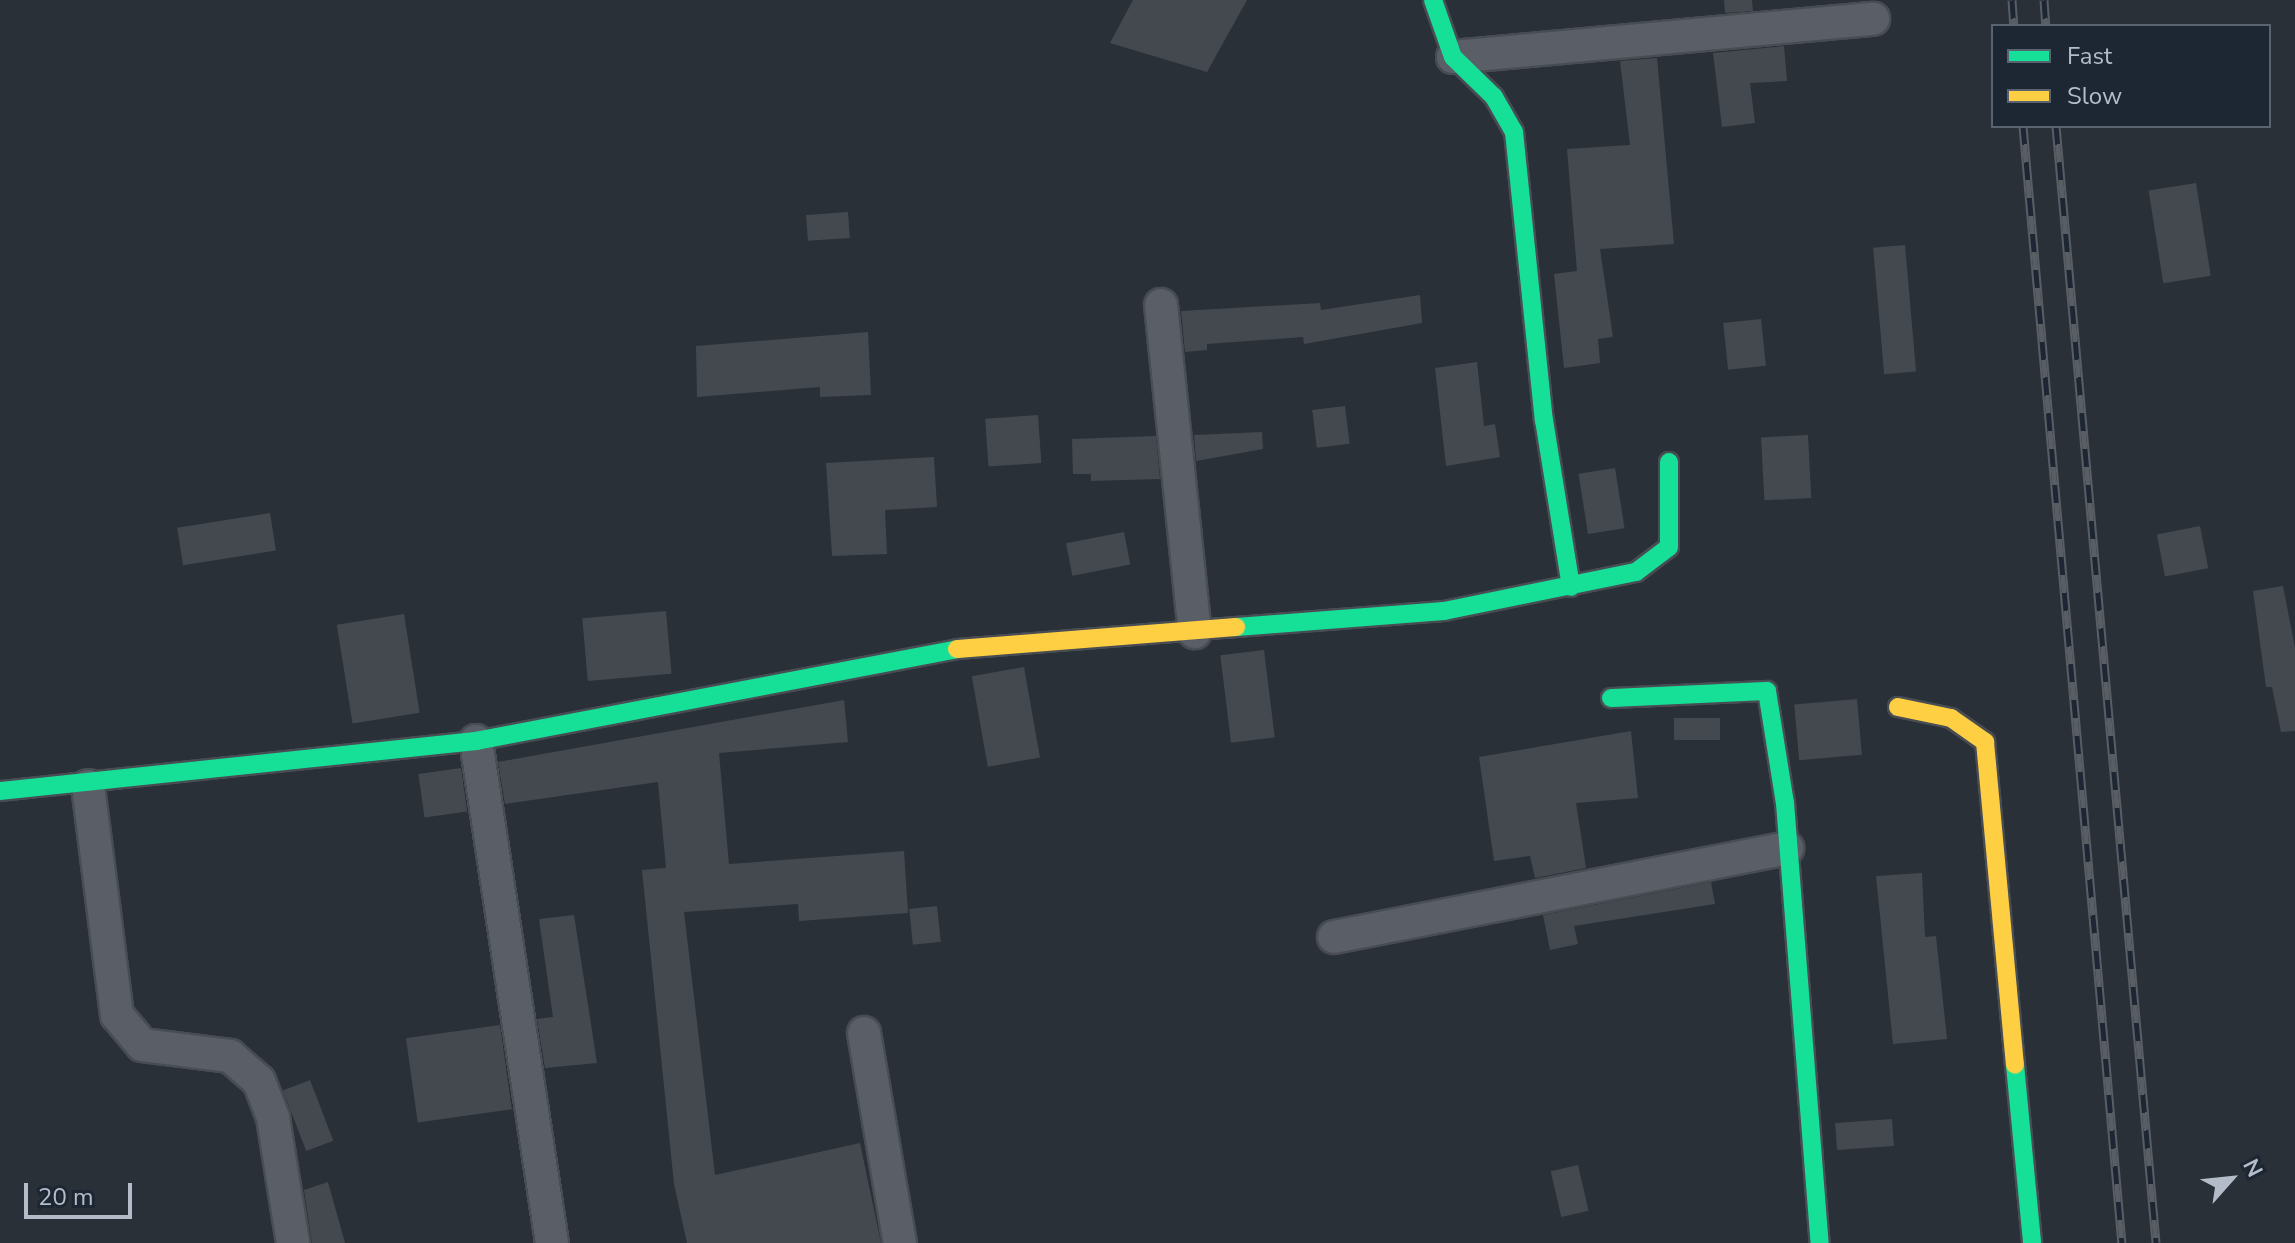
<!DOCTYPE html>
<style>
body{margin:0}
#map{position:relative;width:2295px;height:1243px;overflow:hidden;background:#2a3038;font-family:"Nunito Sans",sans-serif}
div>[style]{position:absolute}
.building>*{inset:0;background:#444950;transform-origin:0 0}
.roads{filter:drop-shadow(2px 0 #484c53) drop-shadow(-2px 0 #484c53) drop-shadow(0 2px #484c53) drop-shadow(0 -2px #484c53)}
.street>*{height:32px;margin:-16px;padding:0 16px;transform-origin:16px;border-radius:16px;background:#5a5e66}
.fast>*{height:18px;margin:-9px;padding:0 9px;transform-origin:9px;border-radius:9px;background:#16e098}
.slow>*{height:18px;margin:-9px;padding:0 9px;transform-origin:9px;border-radius:9px;background:#ffcf43}
.rail>*{height:9px;margin-top:-4.5px;transform-origin:0;background:repeating-linear-gradient(90deg,#1d2633 0 18px,#595d64 0 36px);box-sizing:border-box;border-block:2px solid #595d64}
span{translate:-50% -50%;white-space:nowrap;text-align:center;line-height:1.15;-webkit-text-stroke:6px #1d2633;paint-order:stroke}
.legend{position:absolute;left:1991px;top:24px;width:280px;height:104px;box-sizing:border-box;background:#1d2633;border:2px solid #59626f;margin:0;padding:10px 14px;list-style:none;font-size:24px;color:#b4bcc9}
.legend li{display:flex;align-items:center;gap:16px;height:40px}
.legend b{width:40px;border:2px solid #59626f}
.north{position:absolute;left:2191px;top:1139px;width:80px;height:80px;-webkit-text-stroke:6px #1d2633;paint-order:stroke;rotate:63deg;font-size:22px;font-weight:700;line-height:32px;text-align:center;color:#b4bcc9}
.north::after{content:'';display:block;margin:auto;width:28px;height:36px;background:#b4bcc9;clip-path:polygon(50% 0,100% 100%,50% 72%,0 100%)}
.scale{position:absolute;left:24px;top:1183px;width:108px;height:36px;box-sizing:border-box;border:4px solid #b4bcc9;border-top:0;padding-left:10px;font-size:24px;line-height:28px;white-space:nowrap;color:#b4bcc9;-webkit-text-stroke:6px #1d2633;paint-order:stroke}
</style>
<div id="map">
<div class="building">
<i style="clip-path:polygon(1133px 0,1247px 0,1207px 72px,1110px 43px)"></i>
<i style="clip-path:polygon(1724px 0,1752px 0,1753px 11px,1725px 13px)"></i>
<i style="clip-path:polygon(1784px 46px,1787px 81px,1750px 83px,1755px 123px,1722px 127px,1713px 53px)"></i>
<i style="clip-path:polygon(1657px 58px,1674px 244px,1600px 249px,1613px 337px,1598px 339px,1600px 363px,1564px 368px,1554px 274px,1577px 271px,1567px 149px,1630px 145px,1620px 61px)"></i>
<i style="left:2196px;top:183px;width:94px;height:48px;rotate:81deg"></i>
<i style="left:848px;top:212px;width:26px;height:42px;rotate:86deg"></i>
<i style="left:1905px;top:245px;width:127px;height:32px;rotate:85deg"></i>
<i style="clip-path:polygon(1420px 295px,1422px 323px,1304px 344px,1303px 337px,1207px 344px,1207px 350px,1185px 352px,1181px 311px,1320px 303px,1321px 310px)"></i>
<i style="left:1761px;top:319px;width:47px;height:38px;rotate:84deg"></i>
<i style="clip-path:polygon(868px 332px,871px 395px,820px 397px,820px 387px,697px 397px,696px 346px)"></i>
<i style="clip-path:polygon(1477px 362px,1484px 426px,1495px 424px,1500px 457px,1446px 466px,1435px 368px)"></i>
<i style="left:1345px;top:406px;width:38px;height:33px;rotate:83deg"></i>
<i style="left:1038px;top:415px;width:48px;height:53px;rotate:86deg"></i>
<i style="clip-path:polygon(1262px 432px,1263px 449px,1196px 461px,1194px 435px)"></i>
<i style="left:1808px;top:435px;width:63px;height:47px;rotate:87deg"></i>
<i style="clip-path:polygon(1156px 436px,1160px 479px,1091px 481px,1091px 474px,1073px 474px,1072px 439px)"></i>
<i style="clip-path:polygon(934px 457px,937px 507px,885px 510px,887px 554px,832px 556px,826px 463px)"></i>
<i style="left:1615px;top:468px;width:61px;height:37px;rotate:81deg"></i>
<i style="left:270px;top:513px;width:38px;height:94px;rotate:81deg"></i>
<i style="left:2200px;top:526px;width:43px;height:44px;rotate:79deg"></i>
<i style="left:1124px;top:532px;width:33px;height:59px;rotate:79deg"></i>
<i style="clip-path:polygon(2283px 586px,2295px 648px,2295px 731px,2281px 732px,2272px 687px,2266px 687px,2253px 591px)"></i>
<i style="left:666px;top:611px;width:63px;height:84px;rotate:85deg"></i>
<i style="left:404px;top:614px;width:100px;height:68px;rotate:81deg"></i>
<i style="left:1264px;top:650px;width:88px;height:44px;rotate:83deg"></i>
<i style="left:1024px;top:667px;width:92px;height:53px;rotate:80deg"></i>
<i style="left:1857px;top:699px;width:56px;height:63px;rotate:85deg"></i>
<i style="clip-path:polygon(844px 700px,848px 742px,719px 753px,729px 864px,904px 851px,908px 913px,799px 921px,798px 904px,684px 912px,715px 1175px,860px 1143px,881px 1243px,687px 1243px,674px 1184px,642px 870px,666px 868px,658px 782px,505px 804px,498px 762px)"></i>
<i style="left:1720px;top:718px;width:22px;height:46px;rotate:90deg"></i>
<i style="clip-path:polygon(1631px 731px,1638px 798px,1576px 803px,1586px 868px,1535px 878px,1530px 856px,1494px 861px,1479px 757px)"></i>
<i style="left:461px;top:768px;width:44px;height:43px;rotate:82deg"></i>
<i style="clip-path:polygon(1922px 873px,1925px 937px,1936px 936px,1947px 1039px,1893px 1044px,1876px 876px)"></i>
<i style="clip-path:polygon(1711px 882px,1715px 904px,1574px 926px,1578px 944px,1550px 950px,1543px 915px)"></i>
<i style="left:937px;top:906px;width:36px;height:28px;rotate:84deg"></i>
<i style="clip-path:polygon(574px 915px,597px 1063px,545px 1068px,537px 1019px,553px 1017px,539px 919px)"></i>
<i style="left:500px;top:1025px;width:85px;height:95px;rotate:82deg"></i>
<i style="left:310px;top:1080px;width:65px;height:29px;rotate:69deg"></i>
<i style="left:1892px;top:1119px;width:27px;height:57px;rotate:86deg"></i>
<i style="left:1578px;top:1165px;width:47px;height:28px;rotate:77deg"></i>
<i style="clip-path:polygon(328px 1182px,345px 1243px,312px 1243px,304px 1190px)"></i>
</div>
<div class="roads">
<div class="street">
<i style="left:1453px;top:57px;width:422px;rotate:-5.2deg"></i>
<i style="left:1161px;top:305px;width:329px;rotate:84.1deg"></i>
<i style="left:476px;top:741px;width:508px;rotate:81.39deg"></i>
<i style="left:88px;top:786px;width:231px;rotate:82.8deg"></i>
<i style="left:117px;top:1015px;width:39px;rotate:50deg"></i>
<i style="left:142px;top:1045px;width:89px;rotate:7.1deg"></i>
<i style="left:230px;top:1056px;width:38px;rotate:41deg"></i>
<i style="left:259px;top:1081px;width:40px;rotate:69deg"></i>
<i style="left:273px;top:1118px;width:127px;rotate:80.9deg"></i>
<i style="left:1334px;top:937px;width:462px;rotate:-11.1deg"></i>
<i style="left:864px;top:1033px;width:213px;rotate:80.3deg"></i>
</div>
<div class="fast">
<i style="left:1433px;top:0;width:60px;rotate:70.7deg"></i>
<i style="left:1453px;top:57px;width:57px;rotate:44.3deg"></i>
<i style="left:1494px;top:97px;width:40px;rotate:60.3deg"></i>
<i style="left:1514px;top:132px;width:290px;rotate:84.1deg"></i>
<i style="left:1544px;top:420px;width:169px;rotate:80.8deg"></i>
<i style="left:1236px;top:627px;width:209px;rotate:-4.4deg"></i>
<i style="left:1444px;top:611px;width:196px;rotate:-11.5deg"></i>
<i style="left:1636px;top:572px;width:41px;rotate:-37.1deg"></i>
<i style="left:1669px;top:547px;width:85px;rotate:-90deg"></i>
<i style="left:1611px;top:698px;width:156px;rotate:-2.6deg"></i>
<i style="left:1767px;top:691px;width:113px;rotate:80.9deg"></i>
<i style="left:1785px;top:803px;width:441px;rotate:85.5deg"></i>
<i style="left:0;top:791px;width:479px;rotate:-6deg"></i>
<i style="left:476px;top:741px;width:490px;rotate:-10.8deg"></i>
<i style="left:2015px;top:1065px;width:179px;rotate:84.5deg"></i>
</div>
<div class="slow">
<i style="left:957px;top:649px;width:280px;rotate:-4.5deg"></i>
<i style="left:1898px;top:707px;width:54px;rotate:11.7deg"></i>
<i style="left:1951px;top:718px;width:42px;rotate:35.2deg"></i>
<i style="left:1985px;top:742px;width:324px;rotate:84.7deg"></i>
</div>
</div>
<div class="rail">
<i style="left:2012px;top:0;width:26px;rotate:86deg"></i>
<i style="left:2044px;top:0;width:26px;rotate:86deg"></i>
<i style="left:2023px;top:126px;width:1121px;rotate:84.94deg"></i>
<i style="left:2056px;top:126px;width:1121px;rotate:84.88deg"></i>
</div>
<ul class="legend">
<li><b style="height:10px;background:#16e098"></b>Fast</li>
<li><b style="height:10px;background:#ffcf43"></b>Slow</li>
</ul>
<div class="north">N</div>
<div class="scale">20 m</div>
</div>
